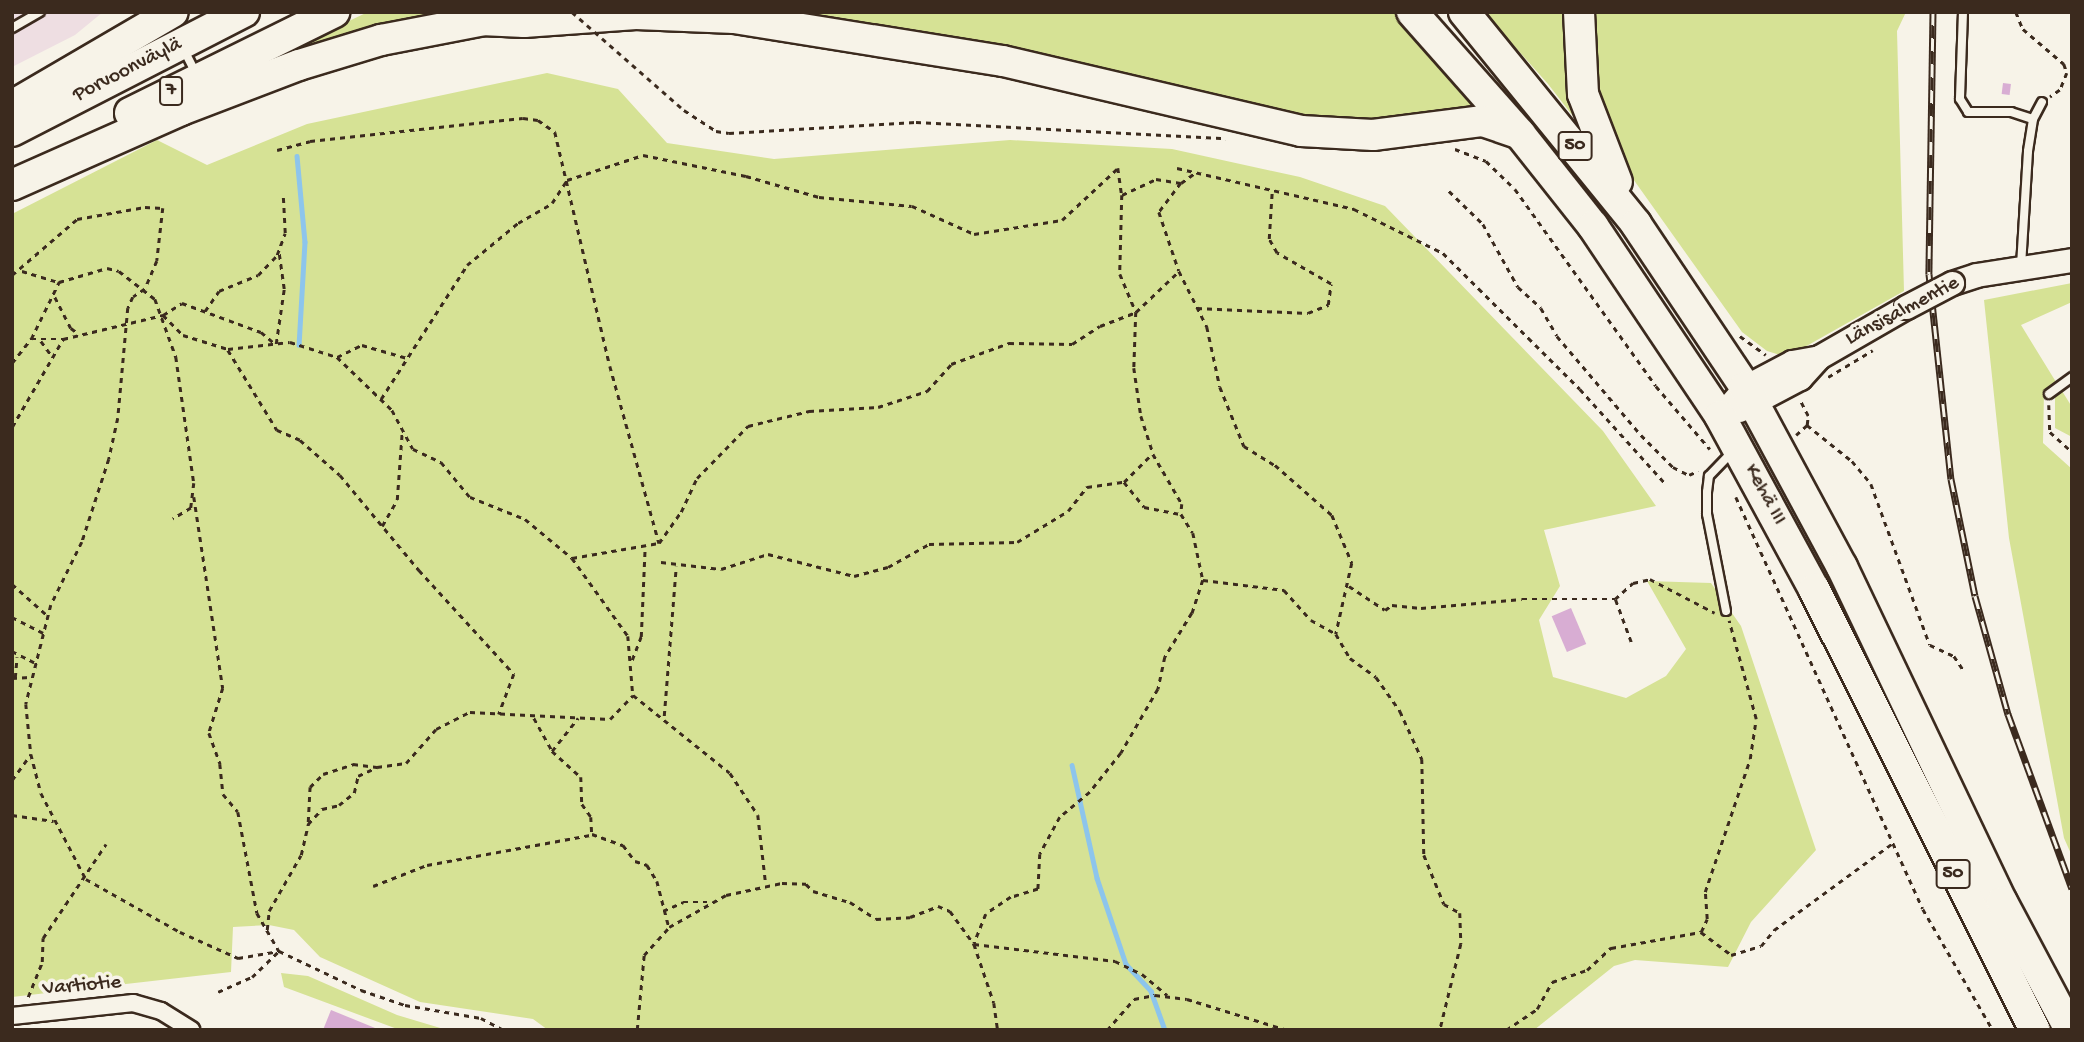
<!DOCTYPE html>
<meta charset="utf-8">
<style>
body{margin:0}
#map{position:relative;width:2084px;height:1042px;overflow:hidden;background:#f7f3e8;font-family:"Gochi Hand",sans-serif}
div>[style]{position:absolute}
.built>*{inset:0;background:#eedee2}
.green>*{inset:0;background:#d6e295}
.stream>*{height:4.5px;margin:-2.25px;padding:0 2.25px;transform-origin:2.25px;border-radius:2.25px;background:#8dc5ec}
.building>*{inset:0;background:#d8add3;transform-origin:0 0}
.path>*{height:2.5px;margin-top:-1.25px;transform-origin:0;background:repeating-linear-gradient(90deg,#3b2a1e 0 5px,transparent 0 10px)}
.roads{filter:drop-shadow(2px 0 #3b2a1e) drop-shadow(-2px 0 #3b2a1e) drop-shadow(0 2px #3b2a1e) drop-shadow(0 -2px #3b2a1e)}
.lane>*{height:8px;margin:-4px;padding:0 4px;transform-origin:4px;border-radius:4px;background:#f7f3e8}
.street>*{height:16px;margin:-8px;padding:0 8px;transform-origin:8px;border-radius:8px;background:#f7f3e8}
.secondary>*{height:23px;margin:-11.5px;padding:0 11.5px;transform-origin:11.5px;border-radius:11.5px;background:#f7f3e8}
.highway>*{height:30px;margin:-15px;padding:0 15px;transform-origin:15px;border-radius:15px;background:#f7f3e8}
.rail>*{height:7px;margin-top:-3.5px;transform-origin:0;background:repeating-linear-gradient(90deg,#f7f3e8 0 13px,#3b2a1e 0 26px);box-sizing:border-box;border-block:2px solid #3b2a1e}
.path-bridge>*{height:2.5px;margin-top:-1.25px;transform-origin:0;background:repeating-linear-gradient(90deg,#3b2a1e 0 5px,transparent 0 10px)}
.bridges{filter:drop-shadow(2px 0 #3b2a1e) drop-shadow(-2px 0 #3b2a1e) drop-shadow(0 2px #3b2a1e) drop-shadow(0 -2px #3b2a1e)}
.secondary-bridge>*{height:23px;margin:-11.5px;padding:0 11.5px;transform-origin:11.5px;border-radius:11.5px;background:#f7f3e8}
span{translate:-50% -50%;white-space:nowrap;text-align:center;line-height:1.15;-webkit-text-stroke:7px #f7f3e8;paint-order:stroke}
.shield-label span{padding:2px 5px;background:#f7f3e8;border:2px solid;border-radius:5px;-webkit-text-stroke-width:0}
.shield-label{font-size:19px;color:#3b2a1e;font-weight:700}
.street-label{font-size:21px;color:#3b2a1e}
.frame{position:absolute;inset:0;border:14px solid #3b2a1e;pointer-events:none}
</style>
<div id="map">
<div class="built">
<i style="clip-path:polygon(12px 12px,103px 12px,75px 35px,12px 67px)"></i>
</div>
<div class="green">
<i style="clip-path:polygon(368px 12px,471px 12px,249px 71px,315px 37px)"></i>
<i style="clip-path:polygon(758px 12px,1398px 12px,1481px 103px,1468px 110px,1343px 126px)"></i>
<i style="clip-path:polygon(1484px 12px,1572px 12px,1590px 138px,1548px 84px)"></i>
<i style="clip-path:polygon(1591px 12px,1906px 12px,1897px 31px,1904px 291px,1787px 357px,1767px 351px,1742px 332px,1621px 162px,1599px 107px)"></i>
<i style="clip-path:polygon(547px 73px,618px 89px,667px 143px,774px 159px,1010px 140px,1172px 149px,1300px 177px,1385px 206px,1603px 431px,1656px 506px,1544px 530px,1560px 586px,1539px 620px,1553px 677px,1626px 698px,1666px 676px,1686px 649px,1647px 581px,1711px 583px,1741px 626px,1816px 850px,1751px 922px,1728px 967px,1635px 960px,1614px 966px,1534px 1030px,548px 1030px,533px 1019px,420px 1002px,320px 957px,294px 930px,269px 925px,233px 927px,231px 972px,12px 997px,12px 214px,157px 140px,207px 165px,307px 124px)"></i>
<i style="clip-path:polygon(2072px 283px,2072px 302px,2021px 325px,2056px 382px,2044px 393px,2043px 443px,2072px 469px,2072px 856px,2064px 838px,2009px 538px,1984px 300px)"></i>
<i style="clip-path:polygon(2062px 391px,2072px 407px,2072px 437px,2055px 428px,2055px 397px)"></i>
<i style="clip-path:polygon(281px 973px,308px 976px,397px 1015px,447px 1030px,400px 1030px,284px 987px)"></i>
</div>
<div class="stream">
<i style="left:297px;top:156px;width:86px;rotate:84.7deg"></i>
<i style="left:305px;top:242px;width:103px;rotate:93.3deg"></i>
<i style="left:1072px;top:765px;width:116px;rotate:77.5deg"></i>
<i style="left:1097px;top:878px;width:91px;rotate:71.4deg"></i>
<i style="left:1126px;top:964px;width:37px;rotate:47deg"></i>
<i style="left:1151px;top:991px;width:41px;rotate:70.3deg"></i>
</div>
<div class="building">
<i style="left:2003px;top:83px;width:8px;height:11px;rotate:7deg"></i>
<i style="left:1571px;top:608px;width:39px;height:21px;rotate:67deg"></i>
<i style="clip-path:polygon(331px 1010px,380px 1030px,323px 1030px)"></i>
</div>
<div class="path">
<i style="left:2016px;top:12px;width:18px;rotate:68deg"></i>
<i style="left:2023px;top:29px;width:54px;rotate:40.5deg"></i>
<i style="left:2064px;top:64px;width:9px;rotate:72deg"></i>
<i style="left:2067px;top:73px;width:18px;rotate:112deg"></i>
<i style="left:2060px;top:90px;width:12px;rotate:145deg"></i>
<i style="left:684px;top:110px;width:38px;rotate:33deg"></i>
<i style="left:716px;top:131px;width:13px;rotate:9deg"></i>
<i style="left:729px;top:133px;width:187px;rotate:-3.4deg"></i>
<i style="left:916px;top:122px;width:310px;rotate:3deg"></i>
<i style="left:1455px;top:149px;width:33px;rotate:21deg"></i>
<i style="left:1486px;top:161px;width:40px;rotate:44deg"></i>
<i style="left:1515px;top:189px;width:242px;rotate:54.4deg"></i>
<i style="left:1656px;top:386px;width:83px;rotate:49.4deg"></i>
<i style="left:277px;top:150px;width:34px;rotate:-15deg"></i>
<i style="left:310px;top:141px;width:214px;rotate:-6.2deg"></i>
<i style="left:523px;top:118px;width:15px;rotate:8deg"></i>
<i style="left:538px;top:120px;width:21px;rotate:35deg"></i>
<i style="left:555px;top:132px;width:240px;rotate:76.8deg"></i>
<i style="left:610px;top:366px;width:184px;rotate:74.5deg"></i>
<i style="left:1118px;top:168px;width:27px;rotate:82deg"></i>
<i style="left:1122px;top:195px;width:79px;rotate:91.5deg"></i>
<i style="left:1120px;top:274px;width:41px;rotate:67.2deg"></i>
<i style="left:1136px;top:312px;width:56px;rotate:92deg"></i>
<i style="left:1134px;top:368px;width:49px;rotate:81.7deg"></i>
<i style="left:1141px;top:416px;width:40px;rotate:72deg"></i>
<i style="left:1153px;top:454px;width:58px;rotate:59.9deg"></i>
<i style="left:1182px;top:504px;width:10px;rotate:96deg"></i>
<i style="left:1181px;top:514px;width:22px;rotate:58deg"></i>
<i style="left:1193px;top:533px;width:48px;rotate:78deg"></i>
<i style="left:1203px;top:580px;width:35px;rotate:108deg"></i>
<i style="left:1192px;top:613px;width:52px;rotate:121.5deg"></i>
<i style="left:1165px;top:657px;width:33px;rotate:102deg"></i>
<i style="left:1158px;top:689px;width:74px;rotate:120deg"></i>
<i style="left:1121px;top:753px;width:50px;rotate:128.5deg"></i>
<i style="left:1090px;top:792px;width:39px;rotate:140deg"></i>
<i style="left:1060px;top:817px;width:42px;rotate:118.4deg"></i>
<i style="left:1040px;top:854px;width:35px;rotate:93deg"></i>
<i style="left:1038px;top:889px;width:28px;rotate:163deg"></i>
<i style="left:1011px;top:897px;width:30px;rotate:146deg"></i>
<i style="left:986px;top:914px;width:32px;rotate:112deg"></i>
<i style="left:974px;top:944px;width:142px;rotate:6.9deg"></i>
<i style="left:1115px;top:961px;width:30px;rotate:26deg"></i>
<i style="left:1142px;top:974px;width:33px;rotate:40deg"></i>
<i style="left:1177px;top:168px;width:182px;rotate:13deg"></i>
<i style="left:1354px;top:209px;width:99px;rotate:26.3deg"></i>
<i style="left:1443px;top:253px;width:193px;rotate:44.8deg"></i>
<i style="left:1580px;top:389px;width:125px;rotate:47.9deg"></i>
<i style="left:1181px;top:183px;width:36px;rotate:127deg"></i>
<i style="left:1159px;top:212px;width:62px;rotate:71.3deg"></i>
<i style="left:1179px;top:271px;width:63px;rotate:63.4deg"></i>
<i style="left:1207px;top:327px;width:61px;rotate:77.8deg"></i>
<i style="left:1220px;top:387px;width:64px;rotate:67.9deg"></i>
<i style="left:1244px;top:446px;width:36px;rotate:32deg"></i>
<i style="left:1275px;top:465px;width:76px;rotate:41.3deg"></i>
<i style="left:1332px;top:515px;width:52px;rotate:67.4deg"></i>
<i style="left:1352px;top:563px;width:73px;rotate:102.7deg"></i>
<i style="left:1336px;top:634px;width:28px;rotate:60deg"></i>
<i style="left:1350px;top:658px;width:32px;rotate:36deg"></i>
<i style="left:1376px;top:677px;width:42px;rotate:54.8deg"></i>
<i style="left:1400px;top:711px;width:53px;rotate:65.4deg"></i>
<i style="left:1422px;top:759px;width:96px;rotate:88.8deg"></i>
<i style="left:1424px;top:855px;width:53px;rotate:67.8deg"></i>
<i style="left:1444px;top:904px;width:18px;rotate:29deg"></i>
<i style="left:1460px;top:913px;width:31px;rotate:88deg"></i>
<i style="left:1461px;top:944px;width:89px;rotate:103.7deg"></i>
<i style="left:1449px;top:191px;width:47px;rotate:44.1deg"></i>
<i style="left:1483px;top:224px;width:72px;rotate:60.9deg"></i>
<i style="left:1518px;top:287px;width:31px;rotate:42deg"></i>
<i style="left:1541px;top:308px;width:32px;rotate:60deg"></i>
<i style="left:1557px;top:336px;width:130px;rotate:49.7deg"></i>
<i style="left:1641px;top:435px;width:45px;rotate:45deg"></i>
<i style="left:1673px;top:467px;width:18px;rotate:27deg"></i>
<i style="left:1689px;top:475px;width:10px;rotate:-24deg"></i>
<i style="left:1122px;top:195px;width:38px;rotate:-25deg"></i>
<i style="left:1156px;top:179px;width:25px;rotate:9deg"></i>
<i style="left:1181px;top:183px;width:17px;rotate:-36deg"></i>
<i style="left:22px;top:271px;width:39px;rotate:17deg"></i>
<i style="left:12px;top:275px;width:86px;rotate:-40.7deg"></i>
<i style="left:77px;top:219px;width:69px;rotate:-10deg"></i>
<i style="left:145px;top:207px;width:18px;rotate:3deg"></i>
<i style="left:163px;top:208px;width:53px;rotate:96.5deg"></i>
<i style="left:157px;top:261px;width:30px;rotate:113deg"></i>
<i style="left:145px;top:289px;width:14px;rotate:146deg"></i>
<i style="left:133px;top:297px;width:12px;rotate:114deg"></i>
<i style="left:128px;top:308px;width:110px;rotate:95.2deg"></i>
<i style="left:118px;top:418px;width:42px;rotate:102.4deg"></i>
<i style="left:109px;top:459px;width:87px;rotate:108deg"></i>
<i style="left:82px;top:542px;width:70px;rotate:116.2deg"></i>
<i style="left:51px;top:605px;width:102px;rotate:104.2deg"></i>
<i style="left:26px;top:704px;width:50px;rotate:84.3deg"></i>
<i style="left:31px;top:754px;width:40px;rotate:75.6deg"></i>
<i style="left:41px;top:793px;width:97px;rotate:62.4deg"></i>
<i style="left:86px;top:879px;width:108px;rotate:29.4deg"></i>
<i style="left:180px;top:932px;width:64px;rotate:24.1deg"></i>
<i style="left:238px;top:958px;width:42px;rotate:-9.7deg"></i>
<i style="left:279px;top:951px;width:91px;rotate:25.4deg"></i>
<i style="left:361px;top:990px;width:46px;rotate:18.8deg"></i>
<i style="left:405px;top:1005px;width:77px;rotate:9.7deg"></i>
<i style="left:481px;top:1018px;width:26px;rotate:28deg"></i>
<i style="left:55px;top:297px;width:35px;rotate:63deg"></i>
<i style="left:71px;top:328px;width:10px;rotate:37deg"></i>
<i style="left:1197px;top:308px;width:111px;rotate:2.6deg"></i>
<i style="left:1308px;top:313px;width:22px;rotate:-22deg"></i>
<i style="left:1328px;top:305px;width:21px;rotate:-82deg"></i>
<i style="left:1331px;top:284px;width:62px;rotate:-150.1deg"></i>
<i style="left:1277px;top:253px;width:16px;rotate:-120deg"></i>
<i style="left:1269px;top:239px;width:48px;rotate:-86.4deg"></i>
<i style="left:205px;top:311px;width:24px;rotate:-55deg"></i>
<i style="left:219px;top:291px;width:42px;rotate:-22.3deg"></i>
<i style="left:258px;top:275px;width:28px;rotate:-46deg"></i>
<i style="left:277px;top:255px;width:23px;rotate:-70deg"></i>
<i style="left:285px;top:233px;width:38px;rotate:-93deg"></i>
<i style="left:163px;top:315px;width:28px;rotate:45deg"></i>
<i style="left:183px;top:335px;width:47px;rotate:17.3deg"></i>
<i style="left:228px;top:349px;width:62px;rotate:-6.4deg"></i>
<i style="left:290px;top:342px;width:49px;rotate:17.7deg"></i>
<i style="left:337px;top:357px;width:76px;rotate:43.9deg"></i>
<i style="left:392px;top:410px;width:44px;rotate:61.7deg"></i>
<i style="left:413px;top:449px;width:31px;rotate:25deg"></i>
<i style="left:441px;top:462px;width:45px;rotate:50.4deg"></i>
<i style="left:470px;top:497px;width:59px;rotate:21.8deg"></i>
<i style="left:525px;top:519px;width:61px;rotate:39.7deg"></i>
<i style="left:572px;top:558px;width:88px;rotate:-9.8deg"></i>
<i style="left:659px;top:543px;width:38px;rotate:-55deg"></i>
<i style="left:681px;top:512px;width:38px;rotate:-65deg"></i>
<i style="left:697px;top:478px;width:73px;rotate:-45.6deg"></i>
<i style="left:748px;top:426px;width:63px;rotate:-13.8deg"></i>
<i style="left:809px;top:411px;width:69px;rotate:-3.3deg"></i>
<i style="left:878px;top:407px;width:52px;rotate:-18.1deg"></i>
<i style="left:927px;top:391px;width:36px;rotate:-48deg"></i>
<i style="left:951px;top:364px;width:62px;rotate:-19.9deg"></i>
<i style="left:1009px;top:343px;width:63px;rotate:0.9deg"></i>
<i style="left:1072px;top:344px;width:33px;rotate:-33deg"></i>
<i style="left:1100px;top:326px;width:39px;rotate:-21deg"></i>
<i style="left:1136px;top:312px;width:59px;rotate:-43.6deg"></i>
<i style="left:1740px;top:336px;width:32px;rotate:36deg"></i>
<i style="left:31px;top:339px;width:32px"></i>
<i style="left:41px;top:341px;width:17px;rotate:54deg"></i>
<i style="left:276px;top:344px;width:56px;rotate:-81.7deg"></i>
<i style="left:284px;top:289px;width:36px;rotate:-98deg"></i>
<i style="left:228px;top:350px;width:94px;rotate:58.5deg"></i>
<i style="left:277px;top:430px;width:25px;rotate:23deg"></i>
<i style="left:300px;top:440px;width:53px;rotate:41.2deg"></i>
<i style="left:340px;top:475px;width:124px;rotate:50.3deg"></i>
<i style="left:419px;top:570px;width:141px;rotate:47.6deg"></i>
<i style="left:514px;top:674px;width:43px;rotate:110.6deg"></i>
<i style="left:337px;top:357px;width:28px;rotate:-26deg"></i>
<i style="left:362px;top:345px;width:47px;rotate:16.1deg"></i>
<i style="left:12px;top:363px;width:31px;rotate:-52deg"></i>
<i style="left:31px;top:339px;width:64px;rotate:-63.8deg"></i>
<i style="left:59px;top:282px;width:50px;rotate:-16.3deg"></i>
<i style="left:107px;top:268px;width:12px;rotate:14deg"></i>
<i style="left:119px;top:271px;width:46px;rotate:37.9deg"></i>
<i style="left:155px;top:299px;width:62px;rotate:70.1deg"></i>
<i style="left:176px;top:357px;width:127px;rotate:81.9deg"></i>
<i style="left:194px;top:483px;width:25px;rotate:97deg"></i>
<i style="left:191px;top:508px;width:21px;rotate:149deg"></i>
<i style="left:1828px;top:377px;width:52px;rotate:-31deg"></i>
<i style="left:381px;top:399px;width:159px;rotate:-57.3deg"></i>
<i style="left:467px;top:265px;width:66px;rotate:-39.5deg"></i>
<i style="left:518px;top:223px;width:39px;rotate:-30deg"></i>
<i style="left:552px;top:203px;width:27px;rotate:-57deg"></i>
<i style="left:567px;top:180px;width:80px;rotate:-18.2deg"></i>
<i style="left:643px;top:155px;width:105px;rotate:11.5deg"></i>
<i style="left:746px;top:176px;width:76px;rotate:16deg"></i>
<i style="left:819px;top:197px;width:93px;rotate:5.5deg"></i>
<i style="left:912px;top:206px;width:68px;rotate:24.3deg"></i>
<i style="left:974px;top:234px;width:89px;rotate:-9deg"></i>
<i style="left:1062px;top:220px;width:76px;rotate:-42.9deg"></i>
<i style="left:2049px;top:405px;width:27px;rotate:88deg"></i>
<i style="left:2050px;top:432px;width:30px;rotate:42deg"></i>
<i style="left:1807px;top:425px;width:58px;rotate:38.7deg"></i>
<i style="left:1852px;top:461px;width:30px;rotate:50deg"></i>
<i style="left:1871px;top:484px;width:171px;rotate:69.9deg"></i>
<i style="left:1930px;top:645px;width:26px;rotate:25deg"></i>
<i style="left:1954px;top:656px;width:18px;rotate:56deg"></i>
<i style="left:12px;top:427px;width:102px;rotate:-59.9deg"></i>
<i style="left:63px;top:339px;width:103px;rotate:-13.5deg"></i>
<i style="left:163px;top:315px;width:22px;rotate:-32deg"></i>
<i style="left:182px;top:303px;width:84px;rotate:20.2deg"></i>
<i style="left:261px;top:332px;width:17px;rotate:40deg"></i>
<i style="left:1796px;top:435px;width:15px;rotate:-42deg"></i>
<i style="left:1807px;top:425px;width:9px;rotate:-84deg"></i>
<i style="left:1808px;top:416px;width:18px;rotate:-117deg"></i>
<i style="left:1124px;top:482px;width:32px;rotate:51deg"></i>
<i style="left:1144px;top:507px;width:38px;rotate:11deg"></i>
<i style="left:194px;top:497px;width:193px;rotate:81.4deg"></i>
<i style="left:223px;top:688px;width:47px;rotate:107.3deg"></i>
<i style="left:209px;top:733px;width:33px;rotate:70deg"></i>
<i style="left:220px;top:764px;width:30px;rotate:84deg"></i>
<i style="left:223px;top:794px;width:23px;rotate:50deg"></i>
<i style="left:238px;top:812px;width:103px;rotate:79.3deg"></i>
<i style="left:257px;top:913px;width:44px;rotate:59.9deg"></i>
<i style="left:1736px;top:497px;width:452px;rotate:65.6deg"></i>
<i style="left:1923px;top:909px;width:140px;rotate:60deg"></i>
<i style="left:382px;top:526px;width:30px;rotate:-60deg"></i>
<i style="left:397px;top:500px;width:68px;rotate:-85.8deg"></i>
<i style="left:572px;top:558px;width:96px;rotate:54.3deg"></i>
<i style="left:628px;top:636px;width:59px;rotate:85.2deg"></i>
<i style="left:633px;top:695px;width:124px;rotate:38.8deg"></i>
<i style="left:730px;top:773px;width:50px;rotate:56.3deg"></i>
<i style="left:758px;top:815px;width:70px;rotate:83.5deg"></i>
<i style="left:661px;top:562px;width:60px;rotate:6.7deg"></i>
<i style="left:721px;top:569px;width:49px;rotate:-17.7deg"></i>
<i style="left:768px;top:554px;width:89px;rotate:14.3deg"></i>
<i style="left:854px;top:576px;width:35px;rotate:-15deg"></i>
<i style="left:888px;top:567px;width:47px;rotate:-29.3deg"></i>
<i style="left:929px;top:544px;width:88px;rotate:-1.3deg"></i>
<i style="left:1017px;top:542px;width:60px;rotate:-31.3deg"></i>
<i style="left:1068px;top:511px;width:31px;rotate:-52deg"></i>
<i style="left:1087px;top:487px;width:37px;rotate:-8deg"></i>
<i style="left:1124px;top:482px;width:38px;rotate:-45deg"></i>
<i style="left:1203px;top:580px;width:82px;rotate:7deg"></i>
<i style="left:1284px;top:590px;width:40px;rotate:48deg"></i>
<i style="left:1311px;top:620px;width:29px;rotate:29deg"></i>
<i style="left:12px;top:584px;width:48px;rotate:41.6deg"></i>
<i style="left:1349px;top:586px;width:43px;rotate:33.7deg"></i>
<i style="left:1385px;top:610px;width:9px;rotate:-36deg"></i>
<i style="left:1392px;top:605px;width:29px;rotate:6deg"></i>
<i style="left:1421px;top:608px;width:101px;rotate:-5.1deg"></i>
<i style="left:1522px;top:599px;width:93px"></i>
<i style="left:12px;top:617px;width:35px;rotate:27deg"></i>
<i style="left:1631px;top:642px;width:46px;rotate:-110.4deg"></i>
<i style="left:1615px;top:599px;width:24px;rotate:-42deg"></i>
<i style="left:1633px;top:583px;width:17px;rotate:-13deg"></i>
<i style="left:1650px;top:579px;width:73px;rotate:27.6deg"></i>
<i style="left:12px;top:651px;width:25px;rotate:27deg"></i>
<i style="left:632px;top:660px;width:25px;rotate:-69deg"></i>
<i style="left:641px;top:637px;width:91px;rotate:-87.5deg"></i>
<i style="left:12px;top:678px;width:18px;rotate:-3deg"></i>
<i style="left:15px;top:678px;width:21px;rotate:-85deg"></i>
<i style="left:664px;top:716px;width:150px;rotate:-85.4deg"></i>
<i style="left:534px;top:718px;width:38px;rotate:61deg"></i>
<i style="left:552px;top:751px;width:39px;rotate:42deg"></i>
<i style="left:581px;top:777px;width:27px;rotate:88deg"></i>
<i style="left:582px;top:804px;width:16px;rotate:55deg"></i>
<i style="left:591px;top:817px;width:17px;rotate:87deg"></i>
<i style="left:592px;top:834px;width:33px;rotate:20deg"></i>
<i style="left:623px;top:845px;width:20px;rotate:53deg"></i>
<i style="left:635px;top:861px;width:13px;rotate:18deg"></i>
<i style="left:647px;top:865px;width:19px;rotate:58deg"></i>
<i style="left:657px;top:881px;width:48px;rotate:75.4deg"></i>
<i style="left:552px;top:751px;width:42px;rotate:-51.8deg"></i>
<i style="left:12px;top:780px;width:32px;rotate:-54deg"></i>
<i style="left:12px;top:815px;width:42px;rotate:8.1deg"></i>
<i style="left:308px;top:822px;width:35px;rotate:-87deg"></i>
<i style="left:310px;top:787px;width:18px;rotate:-45deg"></i>
<i style="left:323px;top:774px;width:32px;rotate:-18deg"></i>
<i style="left:353px;top:764px;width:24px;rotate:7deg"></i>
<i style="left:373px;top:886px;width:58px;rotate:-21.3deg"></i>
<i style="left:427px;top:865px;width:166px;rotate:-10.4deg"></i>
<i style="left:663px;top:911px;width:22px;rotate:-24deg"></i>
<i style="left:683px;top:902px;width:24px"></i>
<i style="left:267px;top:930px;width:19px;rotate:-84deg"></i>
<i style="left:269px;top:911px;width:64px;rotate:-60.3deg"></i>
<i style="left:301px;top:855px;width:32px;rotate:-77deg"></i>
<i style="left:308px;top:824px;width:21px;rotate:-47deg"></i>
<i style="left:322px;top:809px;width:17px;rotate:-13deg"></i>
<i style="left:339px;top:805px;width:19px;rotate:-39deg"></i>
<i style="left:354px;top:793px;width:17px;rotate:-77deg"></i>
<i style="left:358px;top:776px;width:21px;rotate:-25deg"></i>
<i style="left:377px;top:767px;width:29px;rotate:-8deg"></i>
<i style="left:406px;top:763px;width:45px;rotate:-48.6deg"></i>
<i style="left:436px;top:729px;width:38px;rotate:-27deg"></i>
<i style="left:470px;top:712px;width:140px;rotate:2.9deg"></i>
<i style="left:610px;top:719px;width:33px;rotate:-46deg"></i>
<i style="left:1701px;top:932px;width:14px;rotate:-65deg"></i>
<i style="left:1707px;top:919px;width:27px;rotate:-94deg"></i>
<i style="left:1705px;top:892px;width:140px;rotate:-71.3deg"></i>
<i style="left:1750px;top:759px;width:40px;rotate:-81.5deg"></i>
<i style="left:1756px;top:719px;width:102px;rotate:-105.4deg"></i>
<i style="left:1701px;top:932px;width:38px;rotate:37deg"></i>
<i style="left:1731px;top:955px;width:31px;rotate:-17deg"></i>
<i style="left:1761px;top:946px;width:21px;rotate:-51deg"></i>
<i style="left:1774px;top:930px;width:147px;rotate:-36.2deg"></i>
<i style="left:218px;top:992px;width:37px;rotate:-24deg"></i>
<i style="left:252px;top:977px;width:36px;rotate:-44deg"></i>
<i style="left:28px;top:997px;width:38px;rotate:-68deg"></i>
<i style="left:42px;top:962px;width:24px;rotate:-88deg"></i>
<i style="left:43px;top:938px;width:113px;rotate:-56.2deg"></i>
<i style="left:637px;top:1030px;width:75px;rotate:-84.7deg"></i>
<i style="left:644px;top:955px;width:38px;rotate:-48deg"></i>
<i style="left:669px;top:927px;width:65px;rotate:-29.3deg"></i>
<i style="left:726px;top:895px;width:57px;rotate:-12.1deg"></i>
<i style="left:782px;top:883px;width:24px;rotate:2deg"></i>
<i style="left:806px;top:884px;width:10px;rotate:45deg"></i>
<i style="left:813px;top:891px;width:39px;rotate:17deg"></i>
<i style="left:850px;top:902px;width:31px;rotate:33deg"></i>
<i style="left:876px;top:919px;width:34px;rotate:-3deg"></i>
<i style="left:910px;top:917px;width:30px;rotate:-21deg"></i>
<i style="left:938px;top:906px;width:13px;rotate:23deg"></i>
<i style="left:950px;top:911px;width:41px;rotate:54deg"></i>
<i style="left:974px;top:944px;width:62px;rotate:71.3deg"></i>
<i style="left:994px;top:1003px;width:27px;rotate:82deg"></i>
<i style="left:1107px;top:1030px;width:41px;rotate:-48.9deg"></i>
<i style="left:1134px;top:999px;width:21px;rotate:-11deg"></i>
<i style="left:1155px;top:995px;width:32px;rotate:7deg"></i>
<i style="left:1187px;top:999px;width:105px;rotate:17.2deg"></i>
<i style="left:1506px;top:1030px;width:37px;rotate:-34deg"></i>
<i style="left:1537px;top:1009px;width:31px;rotate:-61deg"></i>
<i style="left:1552px;top:982px;width:37px;rotate:-19deg"></i>
<i style="left:1587px;top:970px;width:33px;rotate:-43deg"></i>
<i style="left:1611px;top:948px;width:91px;rotate:-10.1deg"></i>
</div>
<div class="roads">
<div class="lane">
<i style="left:1963px;top:12px;width:87px;rotate:92deg"></i>
<i style="left:1960px;top:99px;width:15px;rotate:58deg"></i>
<i style="left:1968px;top:112px;width:43px"></i>
<i style="left:2011px;top:112px;width:23px;rotate:18deg"></i>
<i style="left:12px;top:28px;width:32px;rotate:-30deg"></i>
<i style="left:184px;top:50px;width:29px;rotate:63deg"></i>
<i style="left:2021px;top:266px;width:115px;rotate:-86.5deg"></i>
<i style="left:2028px;top:151px;width:32px;rotate:-81deg"></i>
<i style="left:2033px;top:119px;width:19px;rotate:-62deg"></i>
<i style="left:2049px;top:394px;width:29px;rotate:-36deg"></i>
<i style="left:1726px;top:611px;width:99px;rotate:-101.1deg"></i>
<i style="left:1707px;top:514px;width:22px;rotate:-90deg"></i>
<i style="left:1707px;top:492px;width:16px;rotate:-83deg"></i>
<i style="left:1709px;top:476px;width:35px;rotate:-46deg"></i>
</div>
<div class="street">
<i style="left:12px;top:1016px;width:122px;rotate:-6.1deg"></i>
<i style="left:133px;top:1003px;width:29px;rotate:16deg"></i>
<i style="left:161px;top:1011px;width:36px;rotate:32deg"></i>
</div>
<div class="secondary">
<i style="left:1952px;top:283px;width:25px;rotate:-18deg"></i>
<i style="left:1976px;top:275px;width:97px;rotate:-8.9deg"></i>
<i style="left:1739px;top:410px;width:69px;rotate:-27.7deg"></i>
<i style="left:1800px;top:378px;width:28px;rotate:-48deg"></i>
<i style="left:1720px;top:416px;width:38px;rotate:-49deg"></i>
<i style="left:1745px;top:387px;width:53px;rotate:-28deg"></i>
<i style="left:1792px;top:362px;width:27px;rotate:-10deg"></i>
<i style="left:1819px;top:357px;width:100px;rotate:-29.9deg"></i>
</div>
<div class="highway">
<i style="left:1412px;top:12px;width:163px;rotate:48.5deg"></i>
<i style="left:1520px;top:134px;width:117px;rotate:51.6deg"></i>
<i style="left:1593px;top:226px;width:229px;rotate:56.2deg"></i>
<i style="left:1720px;top:416px;width:197px;rotate:61.5deg"></i>
<i style="left:1814px;top:589px;width:493px;rotate:63.4deg"></i>
<i style="left:1464px;top:12px;width:273px;rotate:50.9deg"></i>
<i style="left:1636px;top:224px;width:196px;rotate:56.2deg"></i>
<i style="left:1745px;top:387px;width:204px;rotate:61.7deg"></i>
<i style="left:1842px;top:567px;width:371px;rotate:64.5deg"></i>
<i style="left:2002px;top:902px;width:145px;rotate:62deg"></i>
<i style="left:1579px;top:12px;width:82px;rotate:87.2deg"></i>
<i style="left:1583px;top:94px;width:94px;rotate:68.9deg"></i>
<i style="left:481px;top:20px;width:43px;rotate:2.7deg"></i>
<i style="left:524px;top:22px;width:112px;rotate:-4.1deg"></i>
<i style="left:636px;top:14px;width:98px;rotate:2.3deg"></i>
<i style="left:734px;top:18px;width:272px;rotate:9.1deg"></i>
<i style="left:1003px;top:61px;width:306px;rotate:13.2deg"></i>
<i style="left:1301px;top:131px;width:72px;rotate:3.2deg"></i>
<i style="left:1373px;top:135px;width:111px;rotate:-7.3deg"></i>
<i style="left:1483px;top:121px;width:37px;rotate:19deg"></i>
<i style="left:12px;top:106px;width:186px;rotate:-30.3deg"></i>
<i style="left:130px;top:113px;width:228px;rotate:-26.3deg"></i>
<i style="left:12px;top:131px;width:261px;rotate:-27.2deg"></i>
<i style="left:12px;top:185px;width:185px;rotate:-23.9deg"></i>
<i style="left:181px;top:110px;width:126px;rotate:-20.9deg"></i>
<i style="left:299px;top:65px;width:86px;rotate:-17deg"></i>
<i style="left:381px;top:40px;width:121px;rotate:-10.9deg"></i>
</div>
</div>
<div class="rail">
<i style="left:1933px;top:12px;width:262px;rotate:90.9deg"></i>
<i style="left:1929px;top:274px;width:206px;rotate:83.9deg"></i>
<i style="left:1951px;top:479px;width:119px;rotate:78.4deg"></i>
<i style="left:1975px;top:596px;width:123px;rotate:74.4deg"></i>
<i style="left:2008px;top:714px;width:186px;rotate:69.9deg"></i>
</div>
<div class="path-bridge">
<i style="left:572px;top:12px;width:149px;rotate:41.2deg"></i>
</div>
<div class="bridges">
<div class="secondary-bridge">
<i style="left:1906px;top:307px;width:52px;rotate:-27.6deg"></i>
</div>
</div>
<div class="shield-label">
<span style="left:171px;top:91px">7</span>
<span style="left:1575px;top:146px">50</span>
<span style="left:1953px;top:874px">50</span>
</div>
<div class="street-label">
<span style="left:128px;top:71px;rotate:-27deg">Porvoonväylä</span>
<span style="left:1903px;top:312px;rotate:-28deg">Länsisalmentie</span>
<span style="left:1764px;top:495px;rotate:62deg">Kehä III</span>
<span style="left:82px;top:987px;rotate:-5deg">Vartiotie</span>
</div>
<div class="frame"></div>
</div>
